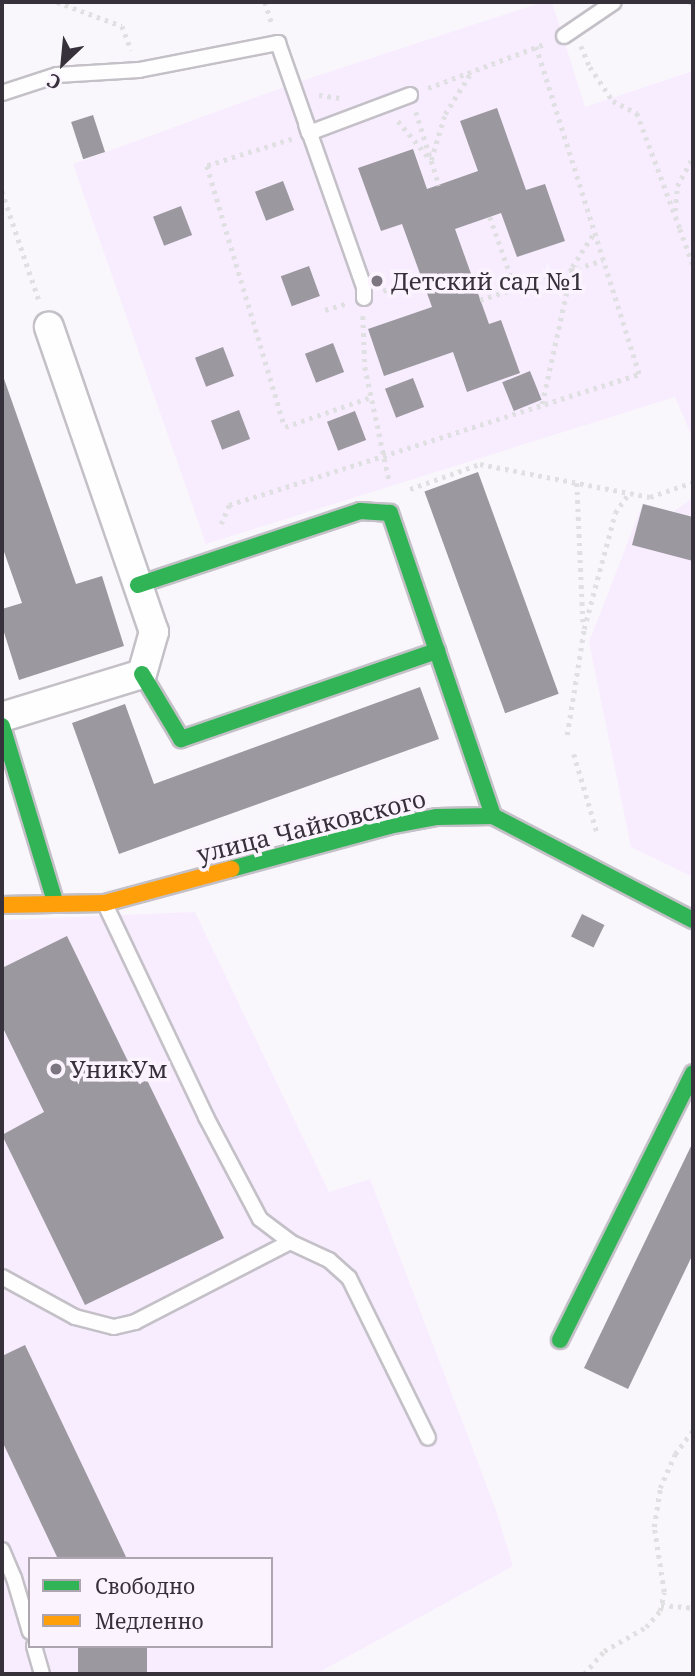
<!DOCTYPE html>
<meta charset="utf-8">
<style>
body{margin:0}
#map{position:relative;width:695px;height:1676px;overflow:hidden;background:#faf7fc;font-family:"Noto Serif",serif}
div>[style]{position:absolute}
.built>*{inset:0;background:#f7edfe}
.building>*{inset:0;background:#9c989f;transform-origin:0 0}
.path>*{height:4.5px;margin-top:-2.25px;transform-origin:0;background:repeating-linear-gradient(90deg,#e0dfe2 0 3.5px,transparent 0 8.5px)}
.roads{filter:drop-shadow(2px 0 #c4c0c7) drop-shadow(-2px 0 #c4c0c7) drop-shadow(0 2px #c4c0c7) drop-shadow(0 -2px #c4c0c7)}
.lane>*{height:14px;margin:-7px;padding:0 7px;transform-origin:7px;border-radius:7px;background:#fefeff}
.street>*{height:28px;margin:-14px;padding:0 14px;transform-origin:14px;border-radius:14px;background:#fefeff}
.fast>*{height:16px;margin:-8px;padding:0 8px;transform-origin:8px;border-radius:8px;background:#30b455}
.slow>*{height:16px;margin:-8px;padding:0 8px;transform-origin:8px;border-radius:8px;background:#ff9f0a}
.dots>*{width:19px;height:19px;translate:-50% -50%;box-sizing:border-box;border:4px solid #fbf4ff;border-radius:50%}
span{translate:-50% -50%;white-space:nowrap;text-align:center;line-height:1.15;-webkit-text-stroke:7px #fbf4ff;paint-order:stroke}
.poi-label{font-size:24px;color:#37313b}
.left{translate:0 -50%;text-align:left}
.street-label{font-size:24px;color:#37313b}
.frame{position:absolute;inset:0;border:4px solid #37313b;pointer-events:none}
.legend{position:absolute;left:28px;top:1557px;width:245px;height:91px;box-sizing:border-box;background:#fbf4ff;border:2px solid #ada6b1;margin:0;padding:9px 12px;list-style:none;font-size:21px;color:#37313b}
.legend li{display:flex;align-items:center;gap:14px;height:35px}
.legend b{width:35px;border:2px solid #ada6b1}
.north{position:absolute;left:28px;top:28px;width:70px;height:70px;-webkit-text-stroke:5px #fbf4ff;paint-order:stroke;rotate:206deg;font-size:19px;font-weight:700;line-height:28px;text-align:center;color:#37313b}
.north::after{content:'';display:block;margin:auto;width:24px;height:32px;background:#37313b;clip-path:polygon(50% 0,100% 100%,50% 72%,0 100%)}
</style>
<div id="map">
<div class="built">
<i style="clip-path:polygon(543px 2px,552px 2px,585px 107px,693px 71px,693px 439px,675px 397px,206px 544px,73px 164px,292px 84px)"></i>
<i style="clip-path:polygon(693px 498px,693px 877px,631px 847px,589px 642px,643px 503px,673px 512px)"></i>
<i style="clip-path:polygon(evenodd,195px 912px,329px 1192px,370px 1179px,496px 1510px,513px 1566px,316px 1674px,2px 1674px,2px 920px,195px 912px,30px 1559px,271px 1559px,271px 1646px,30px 1646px,30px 1559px)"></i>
</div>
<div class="building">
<i style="clip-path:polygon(497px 108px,526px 190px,545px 184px,565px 241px,517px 257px,501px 213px,455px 229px,489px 324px,501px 320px,520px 373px,467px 392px,453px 352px,384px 376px,368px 329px,432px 307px,402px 224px,381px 231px,358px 168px,413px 149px,427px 189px,478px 171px,460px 121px)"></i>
<i style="left:93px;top:115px;width:39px;height:23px;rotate:72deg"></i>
<i style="left:283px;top:181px;width:31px;height:30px;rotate:69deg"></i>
<i style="left:181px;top:206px;width:31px;height:30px;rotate:69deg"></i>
<i style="left:309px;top:266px;width:32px;height:30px;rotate:70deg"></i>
<i style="left:333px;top:343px;width:31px;height:30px;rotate:69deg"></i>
<i style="left:223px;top:347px;width:31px;height:30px;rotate:69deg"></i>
<i style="left:530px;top:371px;width:31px;height:30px;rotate:68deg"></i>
<i style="clip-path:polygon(2px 373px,76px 584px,102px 576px,124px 646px,19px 680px,2px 626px,2px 609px,22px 603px,2px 546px)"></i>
<i style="left:413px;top:378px;width:31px;height:30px;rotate:69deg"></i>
<i style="left:239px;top:410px;width:31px;height:30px;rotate:69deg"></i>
<i style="left:355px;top:411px;width:31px;height:30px;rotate:69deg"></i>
<i style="left:478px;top:472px;width:236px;height:57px;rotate:70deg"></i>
<i style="clip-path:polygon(643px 504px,693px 517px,693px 561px,632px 545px)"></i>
<i style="clip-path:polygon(420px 687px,439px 739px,119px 854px,72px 723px,125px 704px,154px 784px)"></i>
<i style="left:582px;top:914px;width:25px;height:25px;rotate:26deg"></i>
<i style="clip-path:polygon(67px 936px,139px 1084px,147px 1080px,224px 1238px,85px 1305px,2px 1135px,44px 1112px,2px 1026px,2px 968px)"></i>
<i style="clip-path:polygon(693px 1142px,693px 1254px,628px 1389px,584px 1368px)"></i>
<i style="clip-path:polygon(25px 1345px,127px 1559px,58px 1559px,2px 1441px,2px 1356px)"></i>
<i style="left:78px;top:1646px;width:69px;height:28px"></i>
</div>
<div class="path">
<i style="left:57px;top:2px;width:69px;rotate:20.3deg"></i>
<i style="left:122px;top:26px;width:26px;rotate:69deg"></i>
<i style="left:265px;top:2px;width:23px;rotate:72deg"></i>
<i style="left:689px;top:2px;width:4px;rotate:14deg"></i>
<i style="left:581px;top:46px;width:23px;rotate:67deg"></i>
<i style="left:590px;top:67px;width:41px;rotate:55.9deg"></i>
<i style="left:613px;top:101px;width:27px;rotate:27deg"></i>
<i style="left:637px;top:113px;width:126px;rotate:69.6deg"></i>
<i style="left:428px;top:88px;width:127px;rotate:-20.7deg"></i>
<i style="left:319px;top:95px;width:22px;rotate:8deg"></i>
<i style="left:416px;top:112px;width:77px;rotate:72.5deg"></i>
<i style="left:398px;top:121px;width:51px;rotate:49.8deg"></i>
<i style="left:431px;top:160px;width:48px;rotate:-73.1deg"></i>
<i style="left:445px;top:114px;width:51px;rotate:-57.9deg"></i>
<i style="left:292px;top:139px;width:89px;rotate:162.4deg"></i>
<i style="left:207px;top:166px;width:272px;rotate:73.4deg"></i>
<i style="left:285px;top:427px;width:91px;rotate:-19.2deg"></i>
<i style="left:2px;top:191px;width:118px;rotate:71.3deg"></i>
<i style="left:675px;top:211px;width:25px;rotate:-85deg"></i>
<i style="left:677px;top:186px;width:33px;rotate:-61deg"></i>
<i style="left:490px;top:217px;width:75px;rotate:70.6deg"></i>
<i style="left:680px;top:229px;width:37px;rotate:70deg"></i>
<i style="left:383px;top:291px;width:41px;rotate:-18.4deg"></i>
<i style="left:480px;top:300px;width:129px;rotate:-18deg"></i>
<i style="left:325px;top:310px;width:21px;rotate:-17deg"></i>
<i style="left:363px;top:316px;width:51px;rotate:87.8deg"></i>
<i style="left:365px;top:367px;width:116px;rotate:78deg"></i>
<i style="left:542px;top:404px;width:140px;rotate:-77.6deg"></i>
<i style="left:572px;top:267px;width:40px;rotate:-57.1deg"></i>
<i style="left:577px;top:483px;width:139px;rotate:87.5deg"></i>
<i style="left:410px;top:489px;width:74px;rotate:-19.7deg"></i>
<i style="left:480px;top:464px;width:173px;rotate:11deg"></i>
<i style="left:650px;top:497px;width:46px;rotate:-19.2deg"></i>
<i style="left:221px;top:524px;width:21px;rotate:-67deg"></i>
<i style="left:229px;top:505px;width:430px;rotate:-17.7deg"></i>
<i style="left:639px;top:374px;width:343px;rotate:-107.5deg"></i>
<i style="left:567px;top:735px;width:107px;rotate:-80.9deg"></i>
<i style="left:584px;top:629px;width:120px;rotate:-75deg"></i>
<i style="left:615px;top:513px;width:24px;rotate:-55deg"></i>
<i style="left:574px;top:754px;width:81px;rotate:73.6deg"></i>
<i style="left:661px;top:1605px;width:32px;rotate:5deg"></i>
<i style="left:584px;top:1674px;width:30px;rotate:-49deg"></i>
<i style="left:604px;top:1651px;width:48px;rotate:-29.7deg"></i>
<i style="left:646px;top:1627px;width:21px;rotate:-49deg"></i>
<i style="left:660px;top:1611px;width:19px;rotate:-78deg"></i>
<i style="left:664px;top:1592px;width:66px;rotate:-98.7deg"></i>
<i style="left:654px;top:1527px;width:39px;rotate:-81deg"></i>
<i style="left:660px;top:1488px;width:37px;rotate:-66deg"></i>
<i style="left:675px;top:1454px;width:30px;rotate:-53deg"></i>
</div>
<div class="roads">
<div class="lane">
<i style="left:564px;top:36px;width:60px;rotate:-34.2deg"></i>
<i style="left:278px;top:43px;width:259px;rotate:70.6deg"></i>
<i style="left:364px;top:287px;width:11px;rotate:90deg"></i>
<i style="left:2px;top:93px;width:58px;rotate:-18.1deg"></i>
<i style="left:57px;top:75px;width:82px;rotate:-3.5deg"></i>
<i style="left:139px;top:70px;width:142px;rotate:-11deg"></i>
<i style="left:306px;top:124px;width:9px;rotate:72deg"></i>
<i style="left:309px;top:133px;width:108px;rotate:-20.6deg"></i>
<i style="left:105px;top:904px;width:236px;rotate:64.6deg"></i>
<i style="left:206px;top:1117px;width:115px;rotate:62.1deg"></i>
<i style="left:260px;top:1219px;width:38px;rotate:37deg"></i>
<i style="left:290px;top:1242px;width:43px;rotate:24.8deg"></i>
<i style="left:329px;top:1260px;width:27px;rotate:42deg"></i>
<i style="left:349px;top:1278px;width:178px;rotate:63.7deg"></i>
<i style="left:2px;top:1277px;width:83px;rotate:28.7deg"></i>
<i style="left:75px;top:1317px;width:40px;rotate:14.4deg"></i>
<i style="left:114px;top:1327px;width:22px;rotate:-13deg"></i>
<i style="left:135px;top:1322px;width:174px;rotate:-27.3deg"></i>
<i style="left:2px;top:1550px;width:30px;rotate:67deg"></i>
<i style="left:14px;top:1578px;width:56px;rotate:73.5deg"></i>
<i style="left:34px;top:1646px;width:29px;rotate:74deg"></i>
</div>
<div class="street">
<i style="left:2px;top:717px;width:146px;rotate:-17.1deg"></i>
<i style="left:142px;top:674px;width:44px;rotate:-74.1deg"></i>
<i style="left:154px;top:632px;width:323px;rotate:-109deg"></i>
</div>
<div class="fast">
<i style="left:138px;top:585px;width:234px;rotate:-18.4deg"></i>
<i style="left:360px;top:511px;width:30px;rotate:4deg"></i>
<i style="left:390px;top:513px;width:320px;rotate:71.2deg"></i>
<i style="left:142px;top:674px;width:76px;rotate:59deg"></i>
<i style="left:181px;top:739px;width:271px;rotate:-19deg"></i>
<i style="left:2px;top:726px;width:184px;rotate:73.2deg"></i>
<i style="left:231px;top:869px;width:164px;rotate:-15.2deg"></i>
<i style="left:389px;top:826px;width:49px;rotate:-10.6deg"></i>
<i style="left:437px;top:817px;width:56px;rotate:-1deg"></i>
<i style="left:493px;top:816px;width:225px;rotate:27.5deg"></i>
<i style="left:560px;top:1340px;width:298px;rotate:-63.5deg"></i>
</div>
<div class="slow">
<i style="left:2px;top:905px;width:103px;rotate:-1.1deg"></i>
<i style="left:105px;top:903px;width:131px;rotate:-15.1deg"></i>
</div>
</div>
<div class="dots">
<i style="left:377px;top:281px;background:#7b767f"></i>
<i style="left:56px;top:1069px;background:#7b767f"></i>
</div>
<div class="poi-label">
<span class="left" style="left:391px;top:281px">Детский сад №1</span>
<span class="left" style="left:70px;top:1069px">УникУм</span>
</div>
<div class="street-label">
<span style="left:311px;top:826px;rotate:-14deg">улица Чайковского</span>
</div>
<div class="frame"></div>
<ul class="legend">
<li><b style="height:9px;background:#30b455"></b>Свободно</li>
<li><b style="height:9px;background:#ff9f0a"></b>Медленно</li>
</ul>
<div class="north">С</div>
</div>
